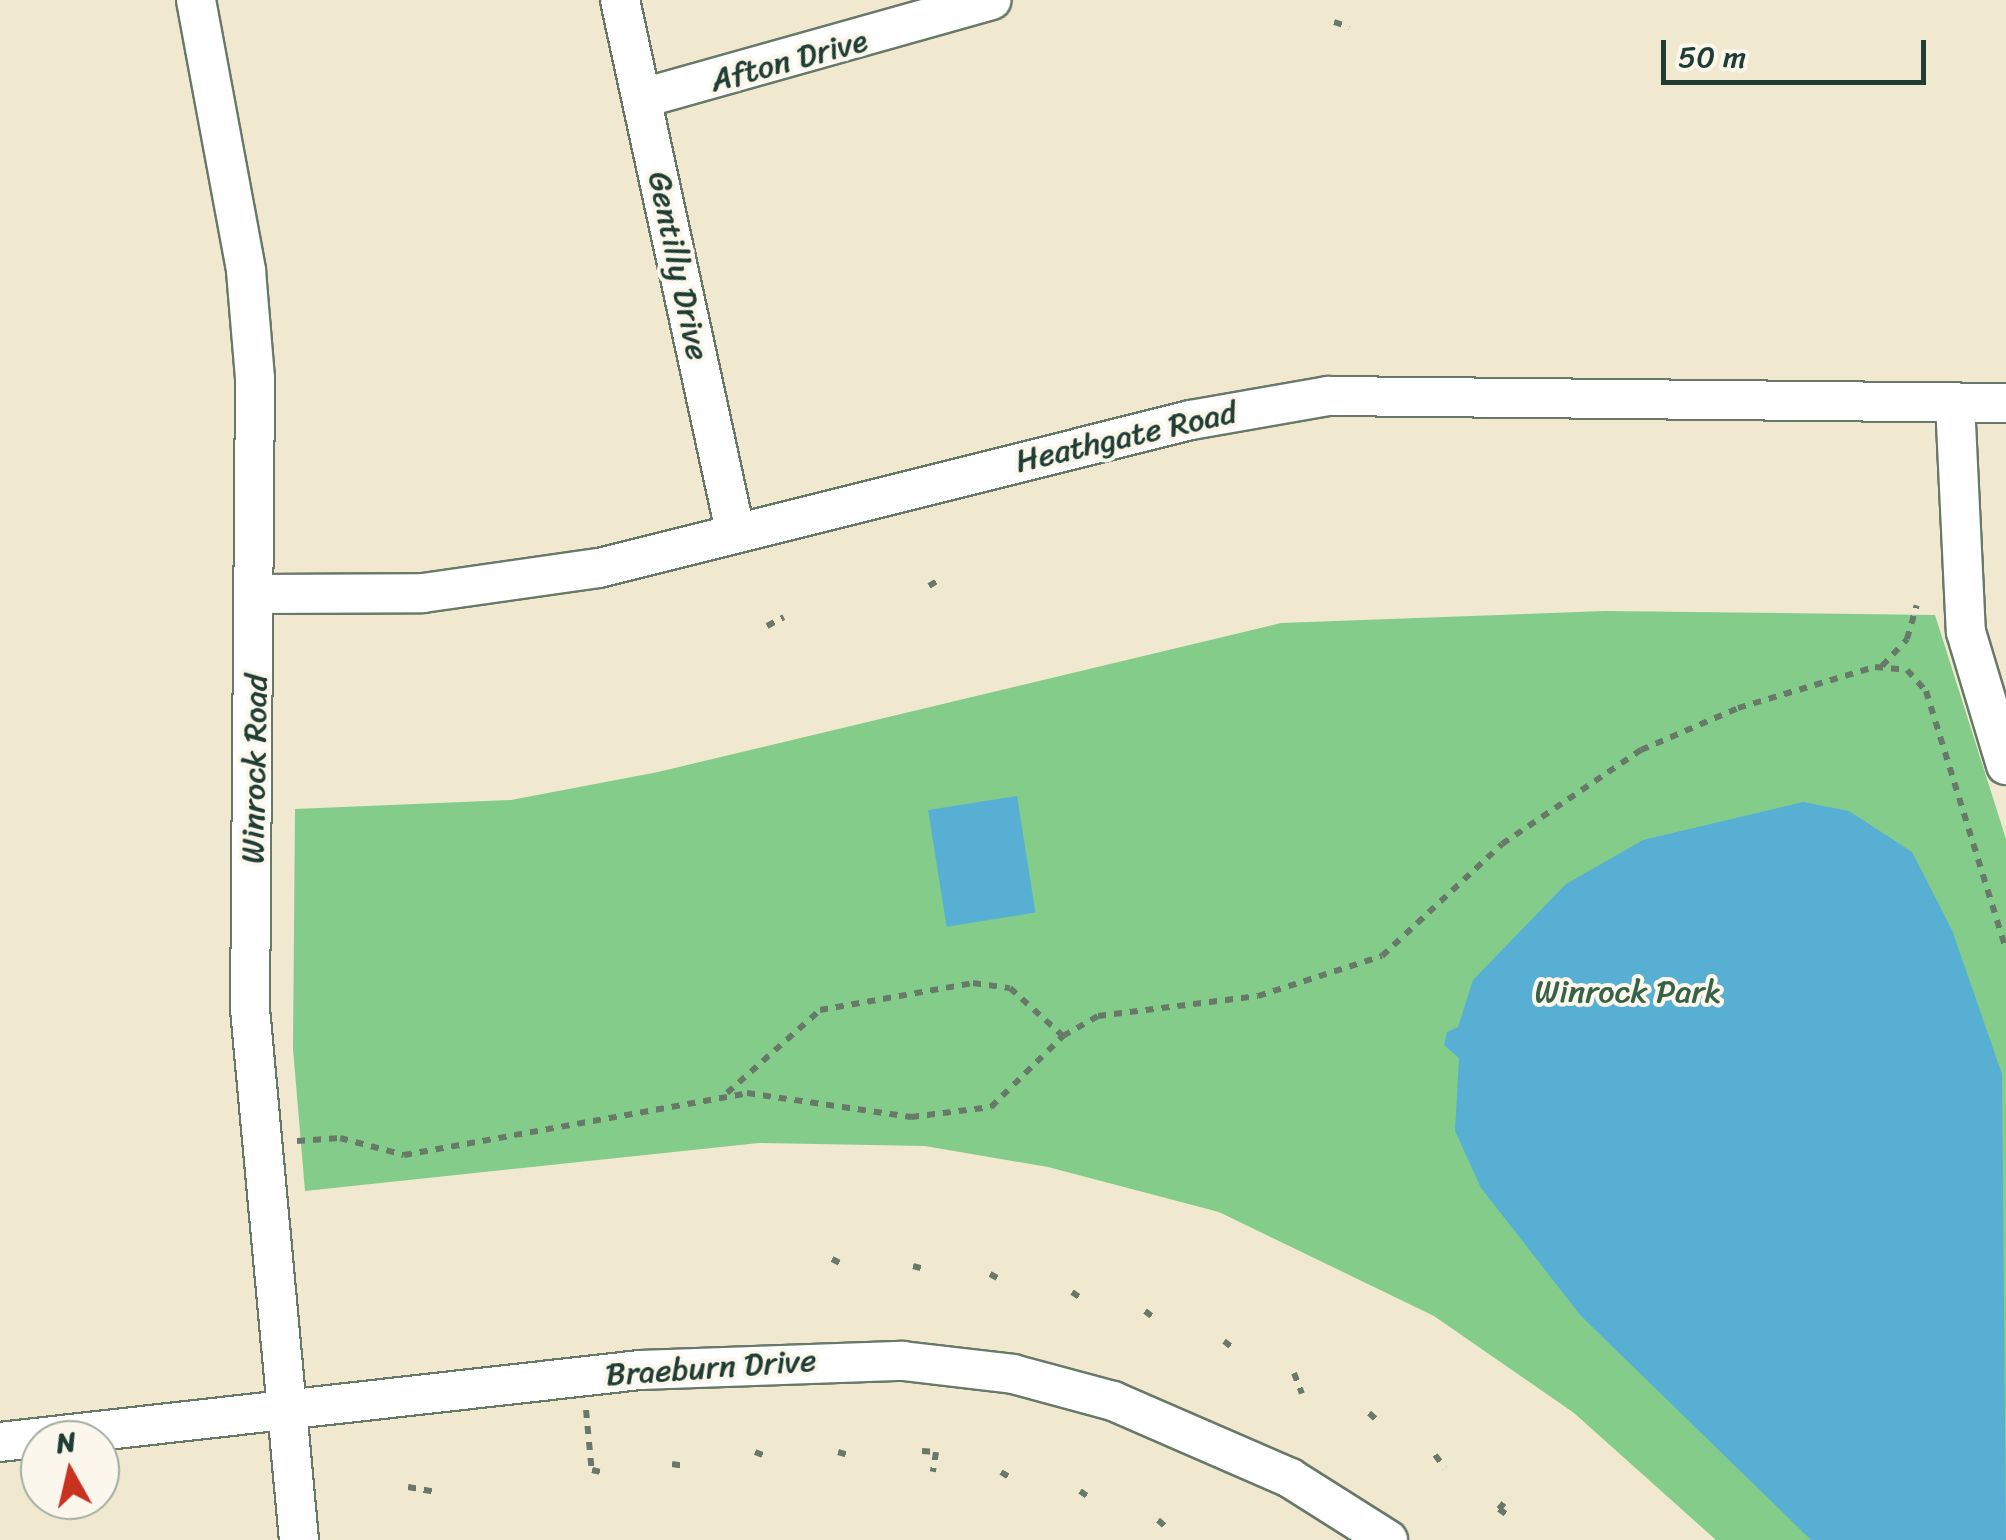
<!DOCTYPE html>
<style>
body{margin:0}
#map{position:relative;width:2006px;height:1540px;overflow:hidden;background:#f0e9cf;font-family:Sriracha,sans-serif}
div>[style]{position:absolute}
.green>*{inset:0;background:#84cc89}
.water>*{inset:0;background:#57b0d4;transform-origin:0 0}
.path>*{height:6px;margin-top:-3px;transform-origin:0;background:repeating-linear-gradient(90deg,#68796a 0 8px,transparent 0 16px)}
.roads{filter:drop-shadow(2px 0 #68796a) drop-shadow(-2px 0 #68796a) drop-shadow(0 2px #68796a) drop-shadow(0 -2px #68796a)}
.street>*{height:38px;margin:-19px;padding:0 19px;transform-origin:19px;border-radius:19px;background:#fff}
span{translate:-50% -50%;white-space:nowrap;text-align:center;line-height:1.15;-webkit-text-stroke:8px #fbf7ec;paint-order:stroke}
.street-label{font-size:32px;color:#1f3d34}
.park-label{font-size:32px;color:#386149}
.north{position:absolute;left:20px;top:1420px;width:100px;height:100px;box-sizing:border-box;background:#fbf7ec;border:2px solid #a3ada2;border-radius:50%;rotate:352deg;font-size:28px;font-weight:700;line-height:40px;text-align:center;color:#1f3d34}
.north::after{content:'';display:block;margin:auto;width:35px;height:45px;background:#c8321e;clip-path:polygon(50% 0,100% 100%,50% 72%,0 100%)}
.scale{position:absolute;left:1661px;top:40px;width:265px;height:45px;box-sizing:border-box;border:5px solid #1f3d34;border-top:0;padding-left:12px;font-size:30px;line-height:35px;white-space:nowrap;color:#1f3d34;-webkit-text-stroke:8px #fbf7ec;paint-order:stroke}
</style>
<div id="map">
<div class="green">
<i style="clip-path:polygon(1605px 611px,1935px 615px,2006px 839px,2006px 1540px,1716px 1540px,1574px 1413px,1434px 1316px,1219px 1212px,1048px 1167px,925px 1146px,759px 1143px,305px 1191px,293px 1049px,295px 809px,511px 800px,658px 772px,1281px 623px)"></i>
</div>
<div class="water">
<i style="left:1017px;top:796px;width:118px;height:90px;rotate:81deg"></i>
<i style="clip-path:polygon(1803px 802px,1849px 811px,1912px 852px,1952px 930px,2002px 1074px,2006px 1540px,1811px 1540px,1581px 1316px,1481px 1188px,1455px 1131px,1459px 1058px,1444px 1045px,1447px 1032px,1458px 1027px,1473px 980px,1566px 884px,1643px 840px)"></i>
</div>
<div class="path">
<i style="left:1334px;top:22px;width:16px;rotate:18deg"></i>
<i style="left:929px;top:586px;width:15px;rotate:-32deg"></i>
<i style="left:767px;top:626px;width:19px;rotate:-28deg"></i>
<i style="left:1882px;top:666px;width:37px;rotate:-47deg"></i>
<i style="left:1907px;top:639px;width:35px;rotate:-74deg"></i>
<i style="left:727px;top:1093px;width:125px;rotate:-41.7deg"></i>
<i style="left:820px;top:1010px;width:155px;rotate:-10deg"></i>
<i style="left:973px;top:983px;width:37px;rotate:8deg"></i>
<i style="left:1010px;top:988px;width:72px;rotate:42.2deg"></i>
<i style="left:297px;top:1141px;width:43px;rotate:-4deg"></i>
<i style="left:340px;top:1138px;width:66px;rotate:14.9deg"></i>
<i style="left:404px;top:1155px;width:349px;rotate:-10.2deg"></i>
<i style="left:747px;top:1093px;width:166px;rotate:8.3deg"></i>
<i style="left:911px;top:1117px;width:81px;rotate:-7.1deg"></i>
<i style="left:991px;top:1107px;width:101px;rotate:-44.6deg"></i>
<i style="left:1063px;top:1036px;width:40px;rotate:-29.7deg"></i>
<i style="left:1098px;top:1016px;width:161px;rotate:-7.1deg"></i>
<i style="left:1258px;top:996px;width:130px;rotate:-17.9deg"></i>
<i style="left:1382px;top:956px;width:164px;rotate:-43deg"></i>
<i style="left:1502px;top:844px;width:168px;rotate:-34.1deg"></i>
<i style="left:1641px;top:750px;width:106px;rotate:-23.4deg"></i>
<i style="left:1738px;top:708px;width:143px;rotate:-16.7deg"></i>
<i style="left:1875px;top:667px;width:32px;rotate:5deg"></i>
<i style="left:1907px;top:670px;width:28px;rotate:48deg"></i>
<i style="left:1926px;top:691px;width:271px;rotate:72.8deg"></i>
<i style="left:832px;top:1259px;width:11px;rotate:27deg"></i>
<i style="left:913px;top:1266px;width:11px;rotate:15deg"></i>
<i style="left:990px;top:1274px;width:15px;rotate:28deg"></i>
<i style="left:1072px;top:1292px;width:12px;rotate:35deg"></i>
<i style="left:1145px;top:1311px;width:15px;rotate:37deg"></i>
<i style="left:1224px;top:1341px;width:13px;rotate:39deg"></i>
<i style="left:1294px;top:1373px;width:22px;rotate:69deg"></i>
<i style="left:586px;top:1410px;width:64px;rotate:84.6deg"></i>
<i style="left:1369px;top:1413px;width:13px;rotate:42deg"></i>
<i style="left:922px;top:1451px;width:14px;rotate:4deg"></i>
<i style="left:936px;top:1452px;width:20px;rotate:99deg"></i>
<i style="left:755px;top:1452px;width:14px;rotate:21deg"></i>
<i style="left:838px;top:1452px;width:15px;rotate:16deg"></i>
<i style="left:1435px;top:1455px;width:16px;rotate:52deg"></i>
<i style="left:672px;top:1464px;width:13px;rotate:9deg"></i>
<i style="left:592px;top:1470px;width:13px;rotate:13deg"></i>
<i style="left:1001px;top:1472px;width:13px;rotate:32deg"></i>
<i style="left:408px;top:1487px;width:27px;rotate:10deg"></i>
<i style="left:1080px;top:1491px;width:12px;rotate:35deg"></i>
<i style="left:1504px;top:1503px;width:8px;rotate:130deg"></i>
<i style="left:1499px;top:1509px;width:14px;rotate:36deg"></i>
<i style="left:1158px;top:1520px;width:13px;rotate:42deg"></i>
</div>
<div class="roads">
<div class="street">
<i style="left:196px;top:0;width:276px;rotate:79.5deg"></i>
<i style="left:246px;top:271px;width:108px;rotate:85.2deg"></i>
<i style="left:255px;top:379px;width:630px;rotate:90.45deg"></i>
<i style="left:250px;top:1009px;width:533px;rotate:84.73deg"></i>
<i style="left:620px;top:0;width:543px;rotate:77.78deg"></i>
<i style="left:643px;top:98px;width:362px;rotate:-15.7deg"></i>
<i style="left:1955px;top:402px;width:230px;rotate:87.3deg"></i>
<i style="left:1966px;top:632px;width:139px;rotate:73.3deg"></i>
<i style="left:259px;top:594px;width:164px;rotate:-0.3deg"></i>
<i style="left:423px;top:593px;width:178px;rotate:-8.1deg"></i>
<i style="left:599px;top:568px;width:610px;rotate:-14.04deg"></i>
<i style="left:1191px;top:420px;width:139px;rotate:-9.9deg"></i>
<i style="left:1328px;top:396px;width:678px;rotate:0.59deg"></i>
<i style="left:0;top:1442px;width:644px;rotate:-6.42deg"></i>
<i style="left:640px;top:1370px;width:263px;rotate:-2deg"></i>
<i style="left:903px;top:1361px;width:111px;rotate:6.7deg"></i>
<i style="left:1013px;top:1374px;width:104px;rotate:15.1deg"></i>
<i style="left:1113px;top:1401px;width:193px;rotate:23.5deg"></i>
<i style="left:1290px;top:1478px;width:116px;rotate:32.3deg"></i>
</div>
</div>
<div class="street-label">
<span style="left:789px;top:61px;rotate:-15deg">Afton Drive</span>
<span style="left:678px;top:266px;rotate:78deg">Gentilly Drive</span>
<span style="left:1126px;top:437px;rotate:-13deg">Heathgate Road</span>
<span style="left:255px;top:769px;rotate:-89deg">Winrock Road</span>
<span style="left:711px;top:1368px;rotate:-4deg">Braeburn Drive</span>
</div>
<div class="park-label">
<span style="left:1628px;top:992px">Winrock Park</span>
</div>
<div class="north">N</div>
<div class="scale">50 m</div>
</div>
